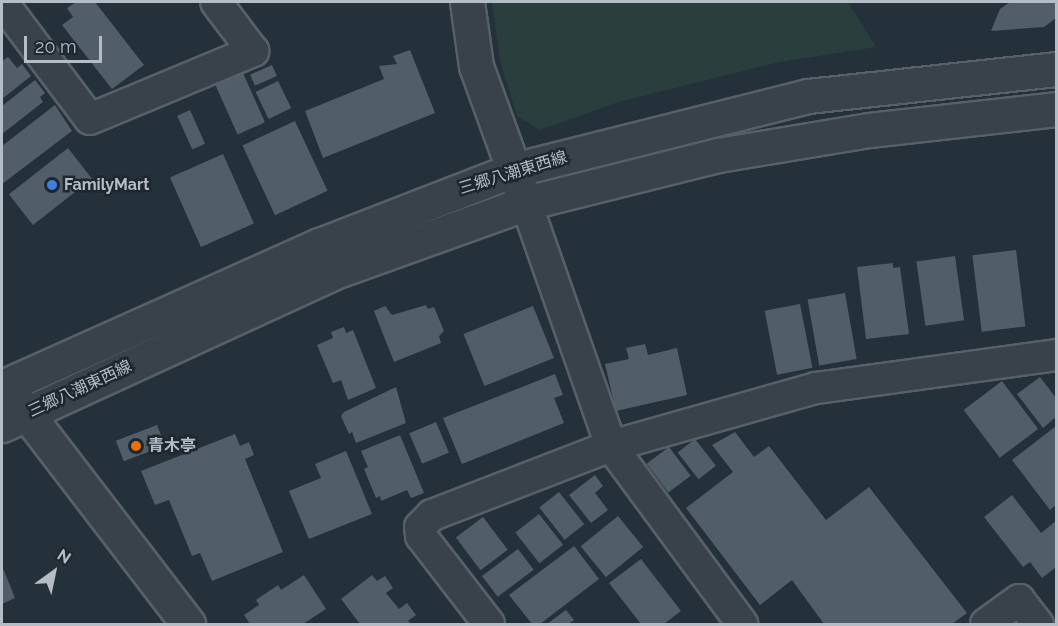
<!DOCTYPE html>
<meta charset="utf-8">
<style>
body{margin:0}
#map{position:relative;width:1058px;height:626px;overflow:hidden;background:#25313a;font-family:Raleway,"Noto Sans JP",sans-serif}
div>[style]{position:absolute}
.green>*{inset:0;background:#2a3f3d}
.building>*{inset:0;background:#515d68;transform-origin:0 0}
.roads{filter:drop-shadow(2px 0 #576069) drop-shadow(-2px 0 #576069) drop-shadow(0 2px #576069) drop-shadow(0 -2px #576069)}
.minor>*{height:30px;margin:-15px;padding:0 15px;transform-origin:15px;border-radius:15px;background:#39424b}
.tertiary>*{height:33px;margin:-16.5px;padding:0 16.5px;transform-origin:16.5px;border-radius:16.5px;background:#39424b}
.dots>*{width:16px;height:16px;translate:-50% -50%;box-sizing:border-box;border:3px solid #1e2730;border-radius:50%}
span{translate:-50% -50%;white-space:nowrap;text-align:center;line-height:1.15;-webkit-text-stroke:5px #1e2730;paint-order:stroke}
.street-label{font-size:16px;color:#b4bdc6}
.poi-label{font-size:16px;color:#b4bdc6;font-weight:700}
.left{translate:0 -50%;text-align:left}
.frame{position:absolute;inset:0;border:3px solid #b4bdc6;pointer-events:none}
.north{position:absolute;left:24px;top:542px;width:60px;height:60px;-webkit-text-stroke:4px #1e2730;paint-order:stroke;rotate:33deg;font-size:16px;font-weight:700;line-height:24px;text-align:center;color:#b4bdc6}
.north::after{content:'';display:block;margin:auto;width:21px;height:27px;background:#b4bdc6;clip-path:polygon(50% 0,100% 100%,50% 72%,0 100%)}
.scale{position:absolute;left:24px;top:36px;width:78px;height:27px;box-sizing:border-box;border:3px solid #b4bdc6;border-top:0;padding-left:8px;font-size:18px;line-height:21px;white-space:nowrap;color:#b4bdc6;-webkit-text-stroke:4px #1e2730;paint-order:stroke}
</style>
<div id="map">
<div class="green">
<i style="clip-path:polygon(492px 2px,848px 2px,876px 47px,779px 62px,621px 101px,540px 130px,517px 116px,500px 61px)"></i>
</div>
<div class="building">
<i style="clip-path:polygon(76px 2px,95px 2px,144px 65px,112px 89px,62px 25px,73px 17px,67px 8px)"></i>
<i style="clip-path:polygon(1010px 2px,1056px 2px,1056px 18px,1044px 27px,991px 31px,1000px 9px)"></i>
<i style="clip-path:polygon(410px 50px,435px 113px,323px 158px,305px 111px,384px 79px,379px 66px,397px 64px,393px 56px)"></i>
<i style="clip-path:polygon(8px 57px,17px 68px,22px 64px,31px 76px,2px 99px,2px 61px)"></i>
<i style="left:272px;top:65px;width:12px;height:24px;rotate:66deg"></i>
<i style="left:243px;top:73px;width:54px;height:30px;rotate:66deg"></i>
<i style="clip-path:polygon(35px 80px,45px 93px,40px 97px,43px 102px,2px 134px,2px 106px)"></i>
<i style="left:278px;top:81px;width:30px;height:25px;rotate:64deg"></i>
<i style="clip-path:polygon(55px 105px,72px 131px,2px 184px,2px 146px)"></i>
<i style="left:190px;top:110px;width:37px;height:14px;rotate:66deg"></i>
<i style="left:295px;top:121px;width:77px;height:58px;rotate:65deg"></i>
<i style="left:68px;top:148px;width:39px;height:75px;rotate:52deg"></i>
<i style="left:223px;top:154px;width:76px;height:58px;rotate:66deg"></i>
<i style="left:1016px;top:250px;width:77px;height:44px;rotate:83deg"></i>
<i style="left:955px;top:256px;width:65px;height:39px;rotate:82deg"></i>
<i style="clip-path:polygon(893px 263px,893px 268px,900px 267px,909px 334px,866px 339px,857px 267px)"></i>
<i style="left:845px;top:293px;width:67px;height:38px;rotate:80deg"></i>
<i style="left:800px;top:304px;width:65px;height:36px;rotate:79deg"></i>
<i style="clip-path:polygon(426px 305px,428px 309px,434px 307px,444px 331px,439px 336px,441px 343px,394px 362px,374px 311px,385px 306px,392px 315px)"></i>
<i style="left:533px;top:306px;width:56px;height:75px;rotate:68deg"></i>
<i style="clip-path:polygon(344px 327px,346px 333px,353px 330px,376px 388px,348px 400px,341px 380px,333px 383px,317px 345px,333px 338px,331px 332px)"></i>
<i style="clip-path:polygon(645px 344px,648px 355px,677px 348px,687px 395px,616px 411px,605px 364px,629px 359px,626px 348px)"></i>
<i style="clip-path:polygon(555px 374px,563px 395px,554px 398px,564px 423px,462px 464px,443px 418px)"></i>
<i style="clip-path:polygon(1040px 377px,1056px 398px,1056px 417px,1043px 428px,1017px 394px)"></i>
<i style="left:1002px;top:381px;width:60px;height:48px;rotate:53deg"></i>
<i style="clip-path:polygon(396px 387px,406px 423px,356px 443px,352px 432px,349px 434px,341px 416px,344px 412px)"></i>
<i style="left:436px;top:422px;width:33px;height:29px;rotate:67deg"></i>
<i style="left:157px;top:425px;width:22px;height:44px;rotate:69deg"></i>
<i style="clip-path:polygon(1056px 426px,1056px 505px,1050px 510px,1012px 460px)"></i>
<i style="clip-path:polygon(735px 432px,754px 457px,769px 446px,826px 520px,869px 487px,967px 613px,952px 624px,824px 624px,792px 580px,760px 605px,686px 508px,733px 472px,712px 445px)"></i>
<i style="clip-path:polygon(235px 434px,240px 446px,249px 442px,254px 455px,245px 459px,283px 552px,212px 581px,200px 553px,192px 556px,169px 500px,155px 505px,141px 471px)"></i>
<i style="clip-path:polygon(400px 435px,424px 493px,411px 498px,407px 490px,381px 501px,380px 496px,376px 498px,364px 469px,368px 467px,361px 451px)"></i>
<i style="left:695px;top:439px;width:34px;height:22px;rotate:52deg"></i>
<i style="left:669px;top:447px;width:36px;height:28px;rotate:53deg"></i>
<i style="clip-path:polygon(346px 451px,372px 514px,309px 539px,289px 491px,321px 478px,315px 464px)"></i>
<i style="clip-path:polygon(595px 475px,603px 486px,595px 493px,608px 510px,591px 523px,569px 495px)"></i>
<i style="left:559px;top:492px;width:41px;height:25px;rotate:52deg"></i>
<i style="clip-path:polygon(1012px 495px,1041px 533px,1056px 521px,1056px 567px,1042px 578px,1030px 562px,1023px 567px,984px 517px)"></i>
<i style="left:539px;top:514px;width:39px;height:30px;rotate:52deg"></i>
<i style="left:618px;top:516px;width:40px;height:48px;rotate:51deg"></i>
<i style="left:483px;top:517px;width:41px;height:34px;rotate:53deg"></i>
<i style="clip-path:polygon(574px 546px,599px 579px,540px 624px,532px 624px,509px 595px)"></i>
<i style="left:518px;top:549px;width:26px;height:45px;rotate:53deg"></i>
<i style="clip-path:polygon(641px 559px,681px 611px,664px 624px,641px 624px,609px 583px)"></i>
<i style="clip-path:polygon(2px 566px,15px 598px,2px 604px)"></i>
<i style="clip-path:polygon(304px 575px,326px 609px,303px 624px,250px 624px,244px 615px,259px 605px,256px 600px,278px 585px,281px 590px)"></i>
<i style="clip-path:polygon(372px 575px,377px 581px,385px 576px,393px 588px,386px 593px,399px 609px,407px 603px,416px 615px,408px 621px,411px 624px,360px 624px,341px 599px)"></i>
<i style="clip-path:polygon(566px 610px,574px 620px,568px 624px,547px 624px)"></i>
</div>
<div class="roads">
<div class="minor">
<i style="left:2px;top:2px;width:146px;rotate:53.1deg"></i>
<i style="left:90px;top:119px;width:177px;rotate:-22.6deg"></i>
<i style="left:253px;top:51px;width:61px;rotate:-127.1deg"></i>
<i style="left:526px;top:203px;width:257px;rotate:70.7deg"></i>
<i style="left:611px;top:446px;width:221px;rotate:53.6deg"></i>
<i style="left:489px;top:624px;width:111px;rotate:-127.7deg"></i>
<i style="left:421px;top:536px;width:9px;rotate:-96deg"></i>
<i style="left:420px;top:527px;width:17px;rotate:-45deg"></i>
<i style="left:432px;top:515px;width:192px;rotate:-21.1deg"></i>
<i style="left:611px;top:446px;width:213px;rotate:-15.8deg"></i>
<i style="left:816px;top:388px;width:242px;rotate:-7.8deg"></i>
<i style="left:986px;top:624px;width:41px;rotate:-36deg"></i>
<i style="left:1019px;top:600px;width:31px;rotate:52deg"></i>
</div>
<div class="tertiary">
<i style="left:467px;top:2px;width:65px;rotate:82deg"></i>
<i style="left:476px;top:66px;width:132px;rotate:70.1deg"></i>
<i style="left:2px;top:387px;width:348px;rotate:-24.1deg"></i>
<i style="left:320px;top:245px;width:207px;rotate:-21.2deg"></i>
<i style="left:513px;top:170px;width:304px;rotate:-14.1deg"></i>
<i style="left:808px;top:96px;width:249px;rotate:-6.2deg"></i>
<i style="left:14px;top:397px;width:286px;rotate:52.5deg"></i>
<i style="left:2px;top:425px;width:363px;rotate:-24.7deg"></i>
<i style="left:332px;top:273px;width:206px;rotate:-19.8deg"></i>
<i style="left:526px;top:203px;width:198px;rotate:-14deg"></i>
<i style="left:718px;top:155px;width:153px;rotate:-9.4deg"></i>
<i style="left:869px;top:130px;width:188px;rotate:-6.4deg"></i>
</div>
</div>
<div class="dots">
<i style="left:52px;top:185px;background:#3f7fe0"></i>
<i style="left:136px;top:446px;background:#e8710a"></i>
</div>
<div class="street-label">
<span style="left:513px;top:173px;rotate:-17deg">三郷八潮東西線</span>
<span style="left:80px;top:389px;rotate:-25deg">三郷八潮東西線</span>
</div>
<div class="poi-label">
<span class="left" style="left:64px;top:185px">FamilyMart</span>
<span class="left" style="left:148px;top:446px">青木亭</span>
</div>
<div class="frame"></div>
<div class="north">N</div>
<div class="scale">20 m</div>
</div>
